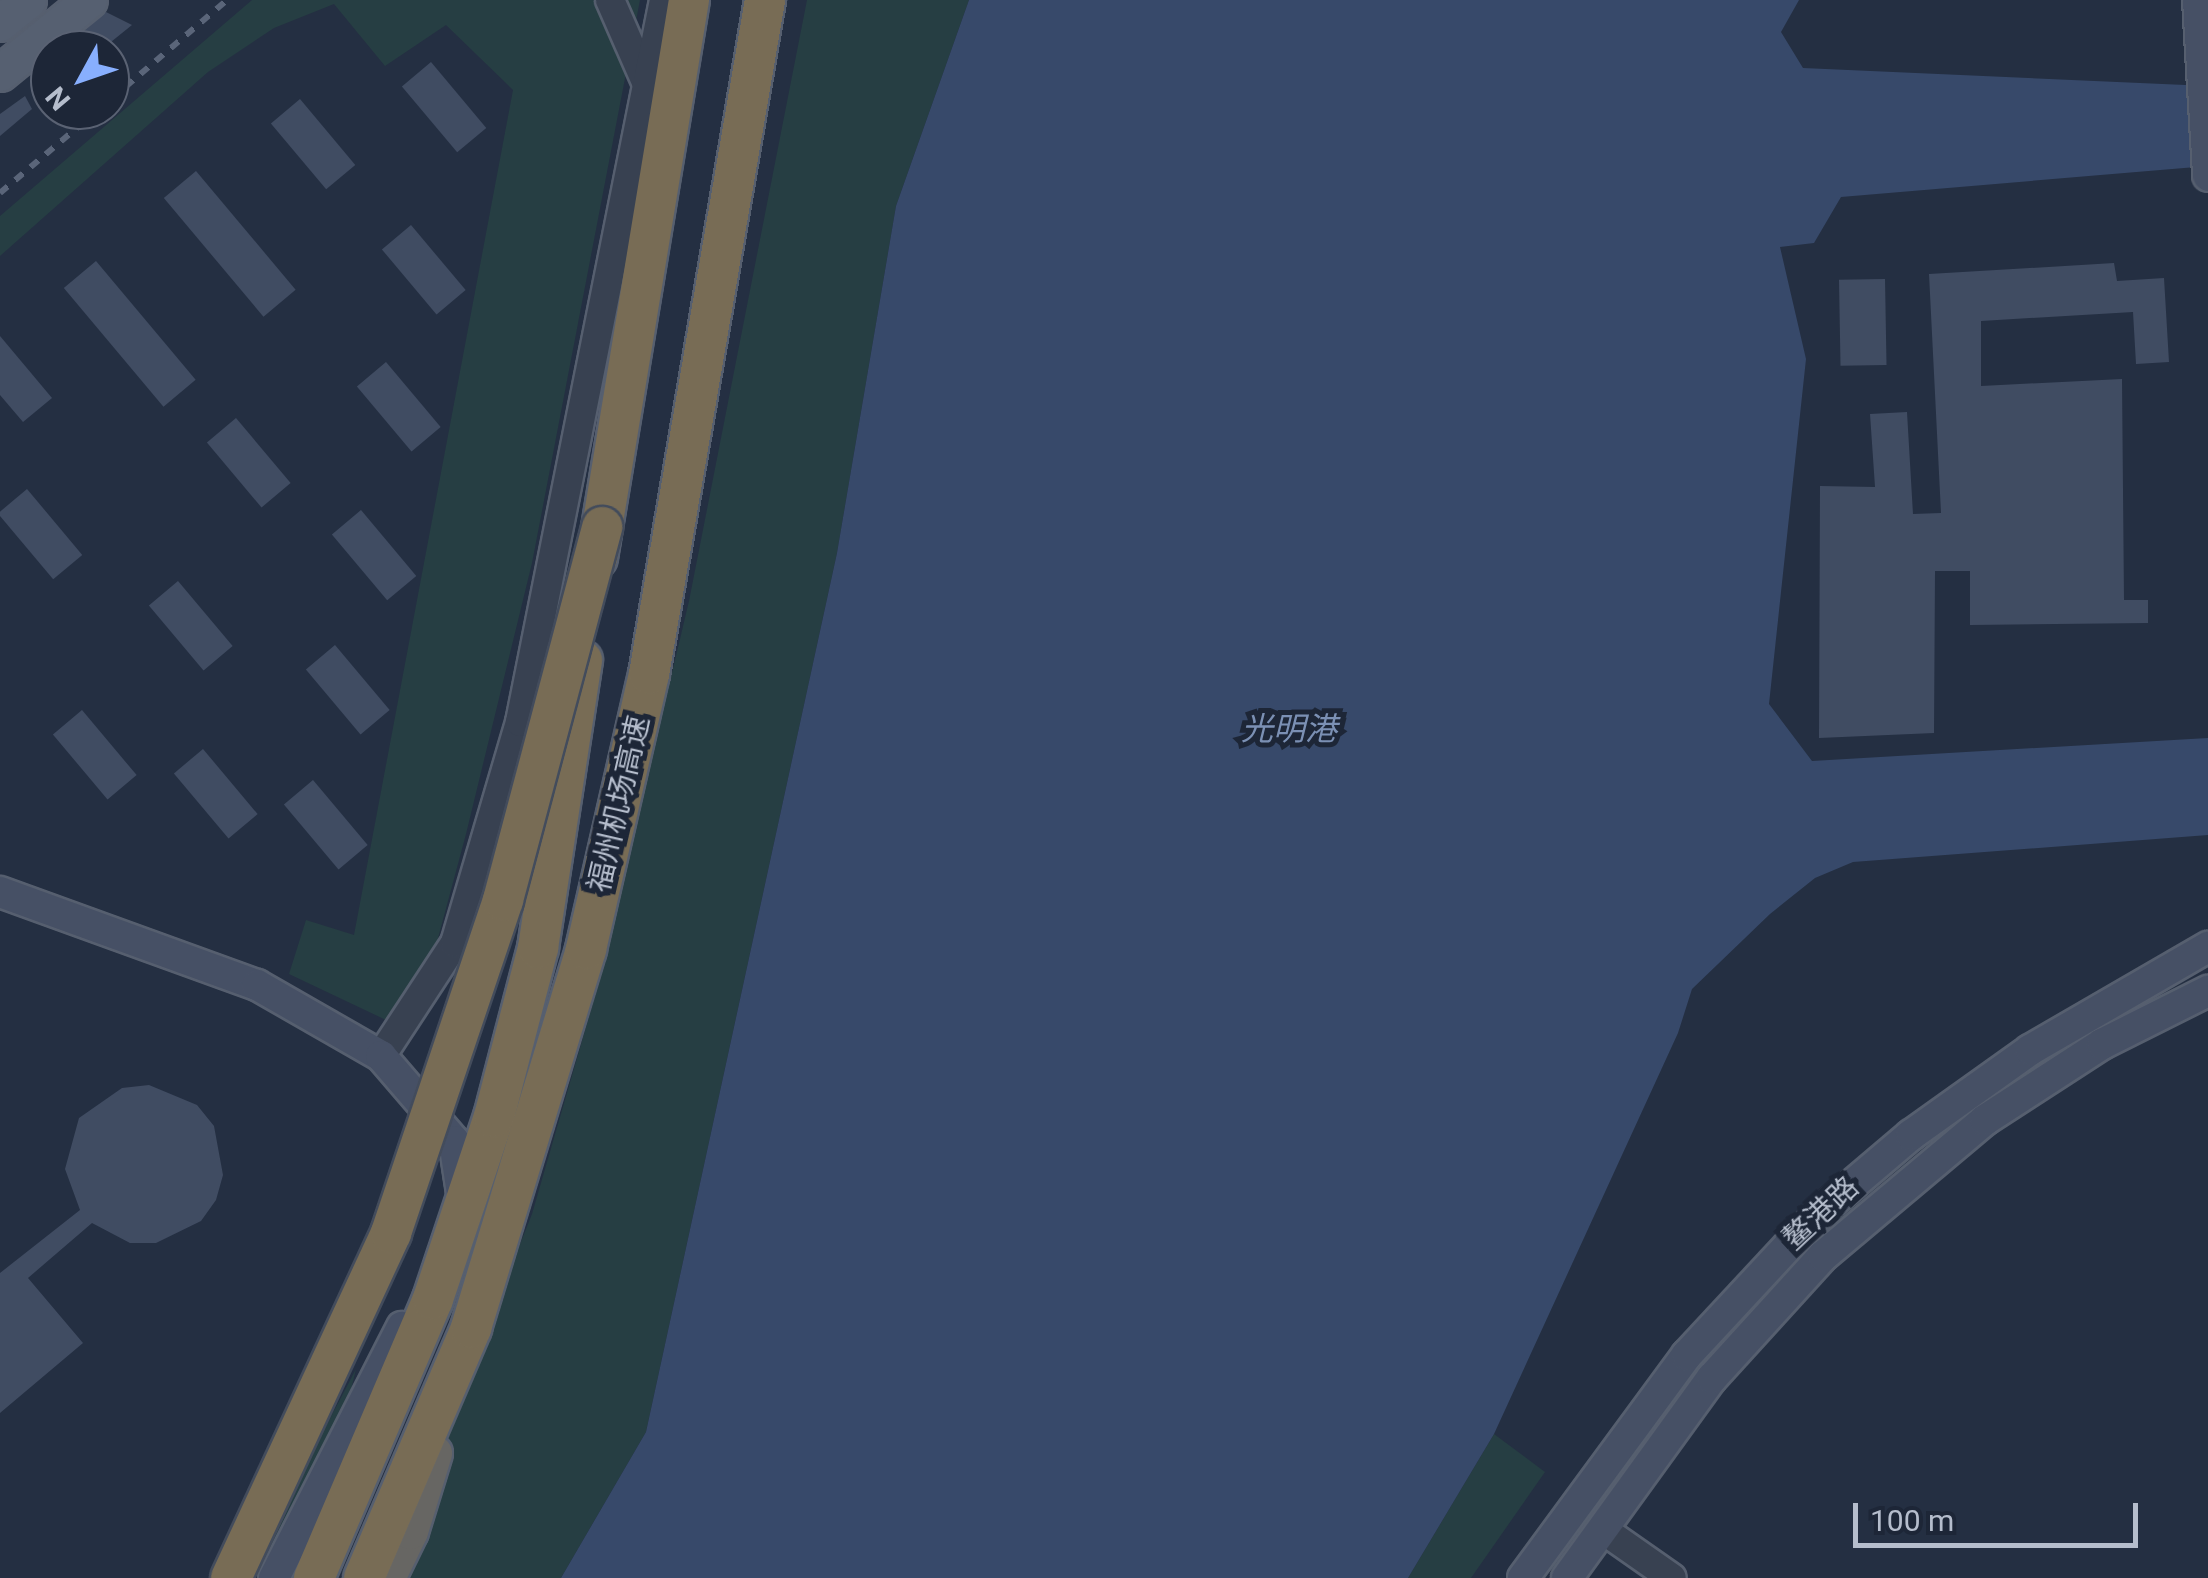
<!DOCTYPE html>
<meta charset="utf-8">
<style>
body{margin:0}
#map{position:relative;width:2208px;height:1578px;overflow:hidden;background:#242f42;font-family:Roboto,"Noto Sans SC",sans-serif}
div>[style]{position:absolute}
.green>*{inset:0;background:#263e43}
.water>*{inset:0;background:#37496a}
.building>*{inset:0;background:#404c62;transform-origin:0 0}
.roads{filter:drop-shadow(2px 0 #565f6f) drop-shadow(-2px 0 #565f6f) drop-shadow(0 2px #565f6f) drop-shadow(0 -2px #565f6f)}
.tertiary>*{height:28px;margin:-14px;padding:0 14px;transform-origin:14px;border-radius:14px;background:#384151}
.secondary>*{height:30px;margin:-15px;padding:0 15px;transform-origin:15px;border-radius:15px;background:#465065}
.primary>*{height:35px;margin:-17.5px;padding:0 17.5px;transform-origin:17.5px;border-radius:17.5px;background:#566071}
.trunk>*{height:35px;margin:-17.5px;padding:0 17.5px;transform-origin:17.5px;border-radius:17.5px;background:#676663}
.motorway>*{height:40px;margin:-20px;padding:0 20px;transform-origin:20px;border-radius:20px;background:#786c55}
.rail>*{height:6px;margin-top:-3px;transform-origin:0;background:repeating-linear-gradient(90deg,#5a6579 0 10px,transparent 0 20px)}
.bridges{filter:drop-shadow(2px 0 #434c5c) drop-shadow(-2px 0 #434c5c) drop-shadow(0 2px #434c5c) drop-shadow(0 -2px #434c5c)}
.motorway-bridge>*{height:40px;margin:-20px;padding:0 20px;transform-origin:20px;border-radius:20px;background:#786c55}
span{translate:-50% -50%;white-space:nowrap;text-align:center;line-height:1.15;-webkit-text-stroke:10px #1d2637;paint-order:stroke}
.street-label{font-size:30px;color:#b5bdcc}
.water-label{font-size:32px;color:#7b90b4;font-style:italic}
.north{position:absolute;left:30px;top:30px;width:100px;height:100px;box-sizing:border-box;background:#1d2637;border:2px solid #5a6273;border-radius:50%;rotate:230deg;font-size:28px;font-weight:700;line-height:40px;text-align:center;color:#b5bdcc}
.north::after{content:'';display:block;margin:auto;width:35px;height:45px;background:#88affe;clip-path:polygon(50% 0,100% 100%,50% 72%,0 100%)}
.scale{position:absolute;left:1853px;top:1503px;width:285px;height:45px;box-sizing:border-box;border:5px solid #b5bdcc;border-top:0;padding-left:12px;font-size:30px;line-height:35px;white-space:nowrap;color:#b5bdcc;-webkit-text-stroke:8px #1d2637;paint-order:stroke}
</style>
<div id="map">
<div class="green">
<i style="clip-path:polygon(252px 0,640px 0,532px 563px,466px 834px,437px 942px,386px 1020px,289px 974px,306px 920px,354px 935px,513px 90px,446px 25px,385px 66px,334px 4px,274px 28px,208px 72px,0 256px,0 216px)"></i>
<i style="clip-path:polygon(807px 0,969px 0,896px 206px,837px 553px,646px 1432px,561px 1578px,387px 1578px,532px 1214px,597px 989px,689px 601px)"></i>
<i style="clip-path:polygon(356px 1369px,350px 1394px,255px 1578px,246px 1578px)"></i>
<i style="clip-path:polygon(1494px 1434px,1545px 1472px,1471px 1578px,1408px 1578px)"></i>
</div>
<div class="water">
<i style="clip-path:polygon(969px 0,1799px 0,1781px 32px,1803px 68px,2208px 86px,2208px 166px,1841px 197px,1814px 243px,1780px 247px,1806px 359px,1769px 704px,1812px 761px,2208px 738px,2208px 835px,1853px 862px,1815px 878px,1770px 914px,1692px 989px,1678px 1033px,1494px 1434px,1408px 1578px,561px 1578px,646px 1432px,837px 553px,896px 206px)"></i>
</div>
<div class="building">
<i style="clip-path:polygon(106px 12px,132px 25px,101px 50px,62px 50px)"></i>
<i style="left:431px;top:62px;width:86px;height:38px;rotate:50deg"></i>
<i style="clip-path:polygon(25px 96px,32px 109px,0 136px,0 114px)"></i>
<i style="left:300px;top:99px;width:86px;height:38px;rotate:50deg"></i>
<i style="left:196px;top:171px;width:155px;height:42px;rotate:50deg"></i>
<i style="left:411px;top:225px;width:85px;height:38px;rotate:50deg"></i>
<i style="left:96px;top:261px;width:155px;height:42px;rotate:50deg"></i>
<i style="clip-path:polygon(2114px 263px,2117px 281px,2164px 278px,2169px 362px,2136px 364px,2133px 312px,1981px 321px,1981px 386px,2122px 379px,2124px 600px,2148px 600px,2148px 623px,1970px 625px,1970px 571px,1935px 571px,1934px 733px,1819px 738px,1820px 486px,1875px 487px,1870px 414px,1907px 412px,1913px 514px,1941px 513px,1929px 274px)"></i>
<i style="left:1885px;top:279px;width:86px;height:46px;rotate:89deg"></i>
<i style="clip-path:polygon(0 336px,52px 398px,23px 422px,0 395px)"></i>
<i style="left:386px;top:362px;width:85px;height:38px;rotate:50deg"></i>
<i style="left:236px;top:418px;width:85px;height:38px;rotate:50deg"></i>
<i style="left:27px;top:489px;width:86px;height:38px;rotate:50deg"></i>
<i style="left:361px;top:510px;width:86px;height:38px;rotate:50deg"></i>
<i style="left:178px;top:581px;width:85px;height:38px;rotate:50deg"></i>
<i style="left:335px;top:645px;width:85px;height:38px;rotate:50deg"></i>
<i style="left:82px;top:710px;width:85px;height:38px;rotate:50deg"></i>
<i style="left:203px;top:749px;width:85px;height:38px;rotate:50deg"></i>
<i style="left:313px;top:780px;width:85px;height:38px;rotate:50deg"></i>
<i style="clip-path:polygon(149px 1085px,197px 1105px,214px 1126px,223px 1175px,216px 1200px,201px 1221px,156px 1243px,130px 1243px,92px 1223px,28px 1278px,83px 1343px,0 1413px,0 1273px,80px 1210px,65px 1169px,79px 1118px,122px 1088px)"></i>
</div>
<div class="roads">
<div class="tertiary">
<i style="left:610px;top:0;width:97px;rotate:66.3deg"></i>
<i style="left:381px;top:1056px;width:135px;rotate:-56.8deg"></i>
<i style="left:455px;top:943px;width:230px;rotate:-73.6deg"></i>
<i style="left:520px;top:722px;width:736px;rotate:-78.72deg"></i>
<i style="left:1602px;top:1529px;width:85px;rotate:35deg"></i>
</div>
<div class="secondary">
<i style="left:2198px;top:0;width:176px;rotate:86.7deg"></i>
<i style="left:0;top:892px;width:273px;rotate:19.9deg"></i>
<i style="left:257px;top:985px;width:143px;rotate:29.8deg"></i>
<i style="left:381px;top:1056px;width:112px;rotate:49.3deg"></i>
<i style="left:454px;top:1141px;width:60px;rotate:81.3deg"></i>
<i style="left:274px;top:1578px;width:282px;rotate:-63deg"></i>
<i style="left:1523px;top:1578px;width:277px;rotate:-53.7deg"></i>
<i style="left:1687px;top:1355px;width:194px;rotate:-47.1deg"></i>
<i style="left:1819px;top:1213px;width:121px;rotate:-40.3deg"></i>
<i style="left:1911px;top:1135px;width:146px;rotate:-35.5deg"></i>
<i style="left:2030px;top:1050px;width:206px;rotate:-30.1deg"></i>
<i style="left:1567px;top:1578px;width:247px;rotate:-54.1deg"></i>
<i style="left:1712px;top:1378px;width:165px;rotate:-47.7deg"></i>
<i style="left:1823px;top:1256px;width:212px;rotate:-40deg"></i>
<i style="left:1985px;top:1120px;width:140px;rotate:-33deg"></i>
<i style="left:2102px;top:1044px;width:119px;rotate:-26.6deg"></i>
</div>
<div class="primary">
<i style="left:0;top:23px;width:36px;rotate:-39deg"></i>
<i style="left:0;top:73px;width:115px;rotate:-39.4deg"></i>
</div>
<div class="trunk">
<i style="left:387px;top:1578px;width:52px;rotate:-63.9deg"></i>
<i style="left:410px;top:1531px;width:82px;rotate:-72.9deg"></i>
</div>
<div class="motorway">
<i style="left:597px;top:558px;width:566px;rotate:-80.64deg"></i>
<i style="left:314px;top:1578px;width:303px;rotate:-66.9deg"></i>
<i style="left:433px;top:1299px;width:192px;rotate:-71.5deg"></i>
<i style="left:494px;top:1117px;width:175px;rotate:-75.4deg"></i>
<i style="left:538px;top:948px;width:291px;rotate:-81.3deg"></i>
<i style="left:364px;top:1578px;width:272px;rotate:-66.8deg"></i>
<i style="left:471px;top:1328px;width:396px;rotate:-73.1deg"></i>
<i style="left:586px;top:949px;width:282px;rotate:-77.1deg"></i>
<i style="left:649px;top:674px;width:684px;rotate:-80.23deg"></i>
</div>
</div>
<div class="rail">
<i style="left:110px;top:100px;width:154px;rotate:-40.5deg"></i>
<i style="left:0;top:193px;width:128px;rotate:-40.3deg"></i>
</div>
<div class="bridges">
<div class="motorway-bridge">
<i style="left:231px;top:1578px;width:380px;rotate:-65.1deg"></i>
<i style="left:391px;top:1233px;width:351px;rotate:-71.4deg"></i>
<i style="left:503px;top:900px;width:386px;rotate:-75.1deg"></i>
</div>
</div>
<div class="street-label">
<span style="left:619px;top:804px;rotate:-77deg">福州机场高速</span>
<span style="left:1821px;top:1213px;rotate:-43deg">鳌港路</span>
</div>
<div class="water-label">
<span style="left:1289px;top:729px">光明港</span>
</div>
<div class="north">N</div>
<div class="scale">100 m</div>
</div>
